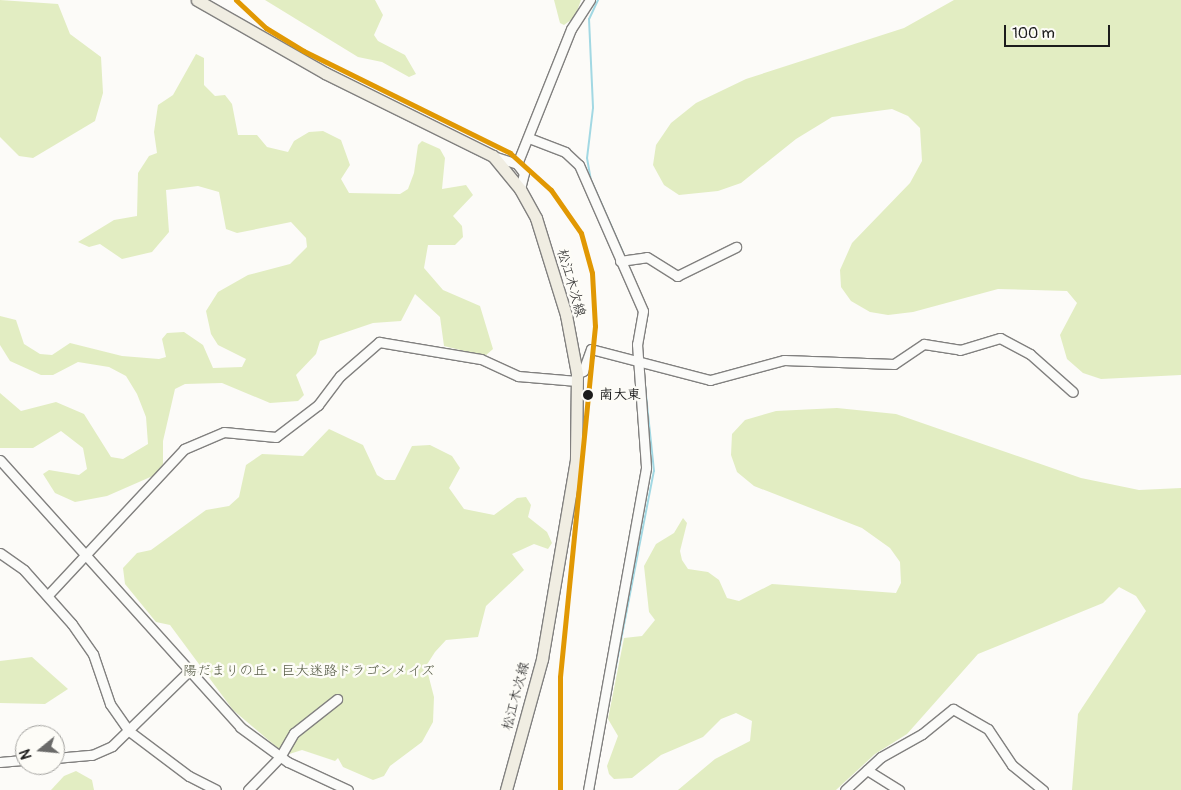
<!DOCTYPE html>
<meta charset="utf-8">
<style>
body{margin:0}
#map{position:relative;width:1181px;height:790px;overflow:hidden;background:#fcfbf8;font-family:Pangolin,"Klee One",sans-serif}
div>[style]{position:absolute}
.green>*{inset:0;background:#e2edc2}
.stream>*{height:2px;margin:-1px;padding:0 1px;transform-origin:1px;border-radius:1px;background:#a2d8e3}
.roads{filter:drop-shadow(1px 0 #81807f) drop-shadow(-1px 0 #81807f) drop-shadow(0 1px #81807f) drop-shadow(0 -1px #81807f)}
.minor>*{height:9px;margin:-4.5px;padding:0 4.5px;transform-origin:4.5px;border-radius:4.5px;background:#fbfbf9}
.major>*{height:11px;margin:-5.5px;padding:0 5.5px;transform-origin:5.5px;border-radius:5.5px;background:#f0ede2}
.rail-1>*{height:5px;margin:-2.5px;padding:0 2.5px;transform-origin:2.5px;border-radius:2.5px;background:#e19803}
.dots>*{width:14px;height:14px;translate:-50% -50%;box-sizing:border-box;border:2px solid #fdfcf7;border-radius:50%}
span{translate:-50% -50%;white-space:nowrap;text-align:center;line-height:1.15;-webkit-text-stroke:5px #fdfcf7;paint-order:stroke}
.street-label{font-size:14px;color:#1c1c1c}
.stop-label{font-size:14px;color:#1c1c1c;font-weight:700}
.left{translate:0 -50%;text-align:left}
.park-label{font-size:14px;color:#515741}
.north{position:absolute;left:15px;top:725px;width:50px;height:50px;box-sizing:border-box;background:#fdfcf7;border:1px solid #a3a29f;border-radius:50%;rotate:253deg;font-size:14px;font-weight:700;line-height:20px;text-align:center;color:#1c1c1c}
.north::after{content:'';display:block;margin:auto;width:18px;height:22px;background:#6a6a69;clip-path:polygon(50% 0,100% 100%,50% 72%,0 100%)}
.scale{position:absolute;left:1004px;top:25px;width:106px;height:22px;box-sizing:border-box;border:2px solid #1c1c1c;border-top:0;padding-left:6px;font-size:15px;line-height:18px;white-space:nowrap;color:#1c1c1c;-webkit-text-stroke:4px #fdfcf7;paint-order:stroke}
</style>
<div id="map">
<div class="green">
<i style="clip-path:polygon(0 0,58px 4px,70px 34px,101px 57px,103px 93px,95px 121px,33px 158px,19px 156px,0 137px)"></i>
<i style="clip-path:polygon(265px 0,375px 0,383px 15px,374px 35px,378px 41px,405px 55px,416px 74px,409px 77px,382px 62px,358px 57px)"></i>
<i style="clip-path:polygon(554px 0,581px 0,575px 17px,564px 25px,560px 23px)"></i>
<i style="clip-path:polygon(954px 0,1181px 0,1181px 375px,1101px 379px,1083px 373px,1067px 359px,1060px 335px,1077px 303px,1067px 291px,998px 289px,913px 312px,888px 315px,870px 312px,851px 301px,841px 287px,840px 270px,852px 243px,910px 183px,922px 161px,920px 128px,908px 116px,892px 109px,832px 117px,796px 139px,741px 183px,718px 191px,679px 195px,664px 185px,653px 165px,656px 145px,671px 123px,696px 103px,746px 79px,904px 28px)"></i>
<i style="clip-path:polygon(196px 54px,204px 58px,204px 85px,215px 96px,225px 95px,232px 104px,238px 135px,257px 135px,267px 147px,288px 152px,294px 141px,309px 132px,323px 131px,341px 140px,350px 165px,341px 179px,349px 193px,400px 194px,408px 189px,414px 173px,418px 145px,422px 141px,440px 149px,445px 158px,442px 189px,466px 185px,473px 195px,453px 216px,462px 226px,463px 237px,455px 245px,428px 245px,424px 268px,443px 290px,480px 306px,493px 349px,485px 356px,444px 346px,440px 317px,415px 294px,401px 321px,373px 323px,320px 341px,316px 354px,296px 375px,304px 395px,298px 401px,270px 403px,222px 383px,185px 384px,175px 389px,163px 441px,163px 464px,155px 475px,107px 496px,75px 502px,55px 493px,43px 474px,49px 470px,79px 475px,87px 469px,83px 448px,61px 431px,33px 448px,0 448px,0 393px,21px 411px,56px 402px,84px 414px,111px 457px,123px 459px,148px 444px,146px 417px,137px 394px,126px 376px,109px 367px,78px 362px,53px 375px,41px 375px,10px 361px,0 345px,0 316px,16px 320px,24px 344px,40px 354px,52px 355px,70px 343px,122px 356px,159px 359px,166px 357px,162px 339px,167px 333px,184px 332px,203px 345px,213px 368px,242px 367px,246px 359px,218px 345px,211px 334px,206px 311px,218px 292px,248px 275px,290px 264px,307px 247px,306px 238px,291px 222px,237px 233px,226px 229px,219px 192px,198px 186px,166px 190px,169px 232px,152px 252px,122px 259px,100px 244px,89px 247px,78px 242px,114px 220px,137px 216px,138px 173px,149px 156px,157px 153px,154px 132px,158px 105px,173px 95px)"></i>
<i style="clip-path:polygon(837px 408px,896px 414px,1081px 478px,1139px 490px,1181px 488px,1181px 790px,1072px 790px,1078px 714px,1146px 611px,1136px 596px,1119px 587px,1103px 603px,978px 654px,907px 734px,875px 754px,836px 790px,678px 790px,715px 759px,750px 741px,752px 721px,736px 713px,721px 719px,703px 737px,661px 755px,632px 778px,614px 779px,609px 774px,607px 766px,618px 736px,608px 719px,624px 638px,642px 636px,655px 620px,649px 612px,644px 566px,656px 544px,674px 533px,683px 518px,687px 523px,680px 551px,682px 560px,688px 569px,708px 572px,719px 580px,727px 598px,739px 601px,772px 584px,896px 593px,901px 583px,900px 562px,890px 548px,862px 528px,754px 486px,737px 472px,731px 455px,732px 434px,745px 420px,776px 411px)"></i>
<i style="clip-path:polygon(329px 429px,363px 445px,377px 475px,385px 480px,395px 480px,412px 446px,430px 445px,452px 456px,460px 468px,449px 488px,464px 509px,494px 515px,517px 498px,526px 497px,531px 505px,528px 517px,547px 532px,552px 543px,548px 549px,534px 544px,512px 554px,524px 570px,486px 606px,478px 637px,446px 640px,435px 652px,426px 666px,434px 697px,433px 722px,422px 742px,390px 766px,384px 776px,373px 780px,343px 767px,338px 758px,335px 761px,302px 750px,286px 755px,233px 710px,170px 625px,156px 622px,125px 584px,123px 568px,137px 553px,151px 550px,206px 510px,229px 506px,239px 497px,246px 465px,262px 454px,303px 456px)"></i>
<i style="clip-path:polygon(32px 657px,68px 689px,45px 704px,0 703px,0 661px)"></i>
<i style="clip-path:polygon(76px 771px,92px 780px,94px 790px,51px 790px,64px 776px)"></i>
</div>
<div class="stream">
<i style="left:598px;top:0;width:21px;rotate:115deg"></i>
<i style="left:589px;top:19px;width:89px;rotate:87.4deg"></i>
<i style="left:593px;top:108px;width:50px;rotate:96.8deg"></i>
<i style="left:587px;top:158px;width:22px;rotate:80deg"></i>
<i style="left:591px;top:180px;width:84px;rotate:66.2deg"></i>
<i style="left:627px;top:262px;width:54px;rotate:67.2deg"></i>
<i style="left:648px;top:312px;width:38px;rotate:101deg"></i>
<i style="left:601px;top:743px;width:277px;rotate:-79deg"></i>
<i style="left:654px;top:471px;width:106px;rotate:-96deg"></i>
<i style="left:594px;top:790px;width:12px;rotate:-90deg"></i>
</div>
<div class="roads">
<div class="minor">
<i style="left:529px;top:138px;width:39px;rotate:21deg"></i>
<i style="left:565px;top:152px;width:19px;rotate:43deg"></i>
<i style="left:579px;top:165px;width:159px;rotate:66.3deg"></i>
<i style="left:643px;top:311px;width:34px;rotate:100deg"></i>
<i style="left:637px;top:344px;width:124px;rotate:85.8deg"></i>
<i style="left:646px;top:468px;width:327px;rotate:100.2deg"></i>
<i style="left:493px;top:156px;width:25px;rotate:18deg"></i>
<i style="left:517px;top:164px;width:145px;rotate:-68.2deg"></i>
<i style="left:571px;top:29px;width:35px;rotate:-57deg"></i>
<i style="left:517px;top:164px;width:11px;rotate:52deg"></i>
<i style="left:524px;top:173px;width:16px;rotate:104deg"></i>
<i style="left:620px;top:261px;width:27px;rotate:-8deg"></i>
<i style="left:647px;top:257px;width:36px;rotate:32deg"></i>
<i style="left:677px;top:276px;width:66px;rotate:-26.2deg"></i>
<i style="left:577px;top:374px;width:7px;rotate:-27deg"></i>
<i style="left:583px;top:371px;width:23px;rotate:-70deg"></i>
<i style="left:591px;top:349px;width:123px;rotate:14.6deg"></i>
<i style="left:710px;top:380px;width:77px;rotate:-15.1deg"></i>
<i style="left:784px;top:360px;width:110px;rotate:2.1deg"></i>
<i style="left:894px;top:364px;width:36px;rotate:-34deg"></i>
<i style="left:924px;top:344px;width:36px;rotate:9deg"></i>
<i style="left:960px;top:350px;width:42px;rotate:-16.7deg"></i>
<i style="left:1000px;top:338px;width:34px;rotate:28deg"></i>
<i style="left:1030px;top:354px;width:57px;rotate:41.5deg"></i>
<i style="left:0;top:460px;width:359px;rotate:48deg"></i>
<i style="left:240px;top:727px;width:59px;rotate:36.1deg"></i>
<i style="left:288px;top:762px;width:66px;rotate:25deg"></i>
<i style="left:0;top:553px;width:29px;rotate:35deg"></i>
<i style="left:24px;top:570px;width:72px;rotate:48.4deg"></i>
<i style="left:72px;top:624px;width:37px;rotate:55deg"></i>
<i style="left:93px;top:654px;width:53px;rotate:71.2deg"></i>
<i style="left:110px;top:704px;width:33px;rotate:55deg"></i>
<i style="left:129px;top:731px;width:75px;rotate:36.9deg"></i>
<i style="left:189px;top:776px;width:30px;rotate:27deg"></i>
<i style="left:48px;top:595px;width:200px;rotate:-47deg"></i>
<i style="left:184px;top:449px;width:43px;rotate:-23deg"></i>
<i style="left:224px;top:432px;width:52px;rotate:5.5deg"></i>
<i style="left:276px;top:437px;width:53px;rotate:-37.3deg"></i>
<i style="left:318px;top:405px;width:36px;rotate:-53deg"></i>
<i style="left:340px;top:376px;width:52px;rotate:-41.1deg"></i>
<i style="left:379px;top:342px;width:103px;rotate:9.5deg"></i>
<i style="left:481px;top:359px;width:41px;rotate:24.7deg"></i>
<i style="left:518px;top:376px;width:59px;rotate:4.8deg"></i>
<i style="left:55px;top:758px;width:37px;rotate:-5deg"></i>
<i style="left:92px;top:755px;width:22px;rotate:-24deg"></i>
<i style="left:112px;top:746px;width:109px;rotate:-44.3deg"></i>
<i style="left:0;top:762px;width:25px;rotate:-5deg"></i>
<i style="left:867px;top:770px;width:38px;rotate:32deg"></i>
<i style="left:248px;top:790px;width:46px;rotate:-45.9deg"></i>
<i style="left:280px;top:757px;width:28px;rotate:-60deg"></i>
<i style="left:294px;top:733px;width:55px;rotate:-38.3deg"></i>
<i style="left:845px;top:790px;width:49px;rotate:-42.5deg"></i>
<i style="left:881px;top:757px;width:47px;rotate:-29.3deg"></i>
<i style="left:922px;top:734px;width:40px;rotate:-39deg"></i>
<i style="left:953px;top:709px;width:40px;rotate:29.7deg"></i>
<i style="left:988px;top:729px;width:43px;rotate:56.3deg"></i>
<i style="left:1012px;top:765px;width:40px;rotate:39deg"></i>
</div>
<div class="major">
<i style="left:197px;top:0;width:147px;rotate:29.7deg"></i>
<i style="left:325px;top:73px;width:187px;rotate:26.3deg"></i>
<i style="left:493px;top:156px;width:43px;rotate:50.7deg"></i>
<i style="left:520px;top:189px;width:33px;rotate:61deg"></i>
<i style="left:536px;top:218px;width:102px;rotate:72.8deg"></i>
<i style="left:566px;top:315px;width:60px;rotate:79.4deg"></i>
<i style="left:577px;top:374px;width:86px;rotate:90.7deg"></i>
<i style="left:576px;top:460px;width:202px;rotate:99.7deg"></i>
<i style="left:542px;top:659px;width:136px;rotate:105.4deg"></i>
</div>
</div>
<div class="rail-1">
<i style="left:236px;top:0;width:41px;rotate:43deg"></i>
<i style="left:266px;top:28px;width:44px;rotate:31.2deg"></i>
<i style="left:304px;top:51px;width:230px;rotate:26.3deg"></i>
<i style="left:510px;top:153px;width:55px;rotate:42.1deg"></i>
<i style="left:551px;top:190px;width:52px;rotate:55.1deg"></i>
<i style="left:581px;top:233px;width:41px;rotate:74.6deg"></i>
<i style="left:592px;top:273px;width:53px;rotate:86.8deg"></i>
<i style="left:595px;top:326px;width:353px;rotate:95.7deg"></i>
<i style="left:560px;top:677px;width:113px;rotate:90deg"></i>
</div>
<div class="dots">
<i style="left:588px;top:395px;background:#1c1c1c"></i>
</div>
<div class="street-label">
<span style="left:571px;top:283px;rotate:74deg">松江木次線</span>
<span style="left:516px;top:696px;rotate:-75deg">松江木次線</span>
</div>
<div class="stop-label">
<span class="left" style="left:599px;top:395px">南大東</span>
</div>
<div class="park-label">
<span style="left:309px;top:671px">陽だまりの丘・巨大迷路ドラゴンメイズ</span>
</div>
<div class="north">N</div>
<div class="scale">100 m</div>
</div>
